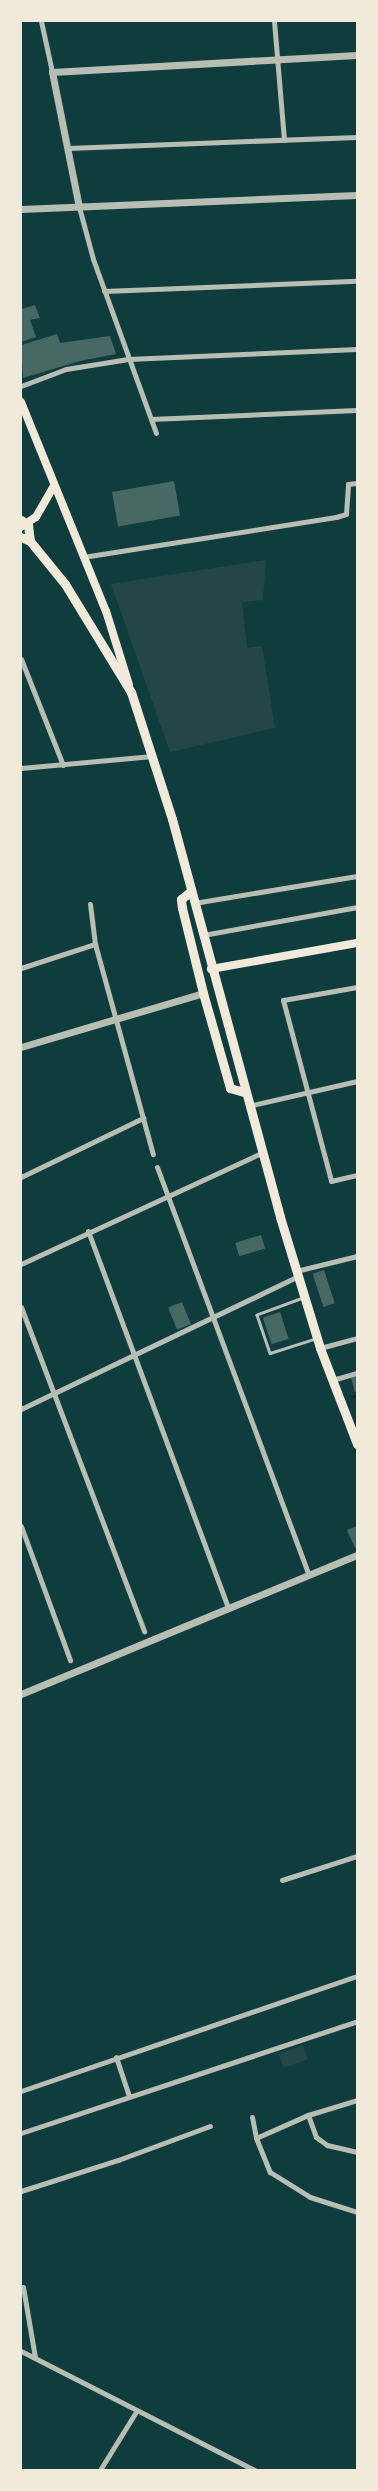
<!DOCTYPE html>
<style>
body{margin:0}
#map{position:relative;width:378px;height:2491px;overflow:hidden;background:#0f3d3e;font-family:Spectral,serif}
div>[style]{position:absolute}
.green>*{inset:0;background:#244646;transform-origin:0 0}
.stream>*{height:3px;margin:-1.5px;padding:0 1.5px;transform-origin:1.5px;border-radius:1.5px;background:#0a2a2b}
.building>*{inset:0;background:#486865;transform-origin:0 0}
.service>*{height:2.5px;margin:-1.25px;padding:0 1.25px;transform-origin:1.25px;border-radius:1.25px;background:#b8beb3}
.minor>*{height:5px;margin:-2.5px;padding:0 2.5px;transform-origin:2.5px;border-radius:2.5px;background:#b8beb3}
.tertiary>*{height:7px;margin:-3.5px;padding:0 3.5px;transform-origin:3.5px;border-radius:3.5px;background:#b8beb3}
.secondary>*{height:8px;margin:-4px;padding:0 4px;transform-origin:4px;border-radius:4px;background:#f1e9da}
.primary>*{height:9px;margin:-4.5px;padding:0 4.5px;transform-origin:4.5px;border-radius:4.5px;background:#f1e9da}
span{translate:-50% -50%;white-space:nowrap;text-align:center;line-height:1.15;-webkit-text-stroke:5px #f1e9da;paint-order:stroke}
.frame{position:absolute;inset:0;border:22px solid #f1e9da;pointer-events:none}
</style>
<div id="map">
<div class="green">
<i style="clip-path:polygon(266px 560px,263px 600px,242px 602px,247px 648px,262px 646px,275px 728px,170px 752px,111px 584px)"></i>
<i style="left:303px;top:2045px;width:15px;height:26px;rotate:70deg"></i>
</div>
<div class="stream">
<i style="left:352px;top:1396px;width:5px;rotate:-11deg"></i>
</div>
<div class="building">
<i style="clip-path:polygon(35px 305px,40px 318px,30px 320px,36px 337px,21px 342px,21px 309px)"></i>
<i style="clip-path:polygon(57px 334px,60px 343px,110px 336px,116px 354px,80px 361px,23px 378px,21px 345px)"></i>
<i style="left:174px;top:481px;width:35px;height:63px;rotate:80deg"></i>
<i style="left:261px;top:1235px;width:14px;height:27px;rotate:73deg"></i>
<i style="left:324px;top:1270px;width:35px;height:12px;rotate:72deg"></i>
<i style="left:182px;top:1302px;width:24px;height:15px;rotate:68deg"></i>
<i style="left:280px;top:1312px;width:28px;height:18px;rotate:72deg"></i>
<i style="clip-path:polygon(357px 1376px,357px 1391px,355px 1392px,351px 1378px)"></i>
<i style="clip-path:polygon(357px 1526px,357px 1547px,355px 1548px,347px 1530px)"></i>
</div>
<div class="service">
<i style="left:303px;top:1298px;width:49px;rotate:159.7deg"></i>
<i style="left:257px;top:1315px;width:40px;rotate:71.1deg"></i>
<i style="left:270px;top:1353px;width:46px;rotate:-17.7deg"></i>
</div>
<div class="minor">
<i style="left:41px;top:21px;width:52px;rotate:77.8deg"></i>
<i style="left:274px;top:21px;width:119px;rotate:85.2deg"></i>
<i style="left:68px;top:148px;width:289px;rotate:-2.2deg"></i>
<i style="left:79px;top:207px;width:54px;rotate:74.9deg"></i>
<i style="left:93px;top:259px;width:185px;rotate:70.1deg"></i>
<i style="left:104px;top:291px;width:253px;rotate:-2.3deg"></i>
<i style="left:21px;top:386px;width:48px;rotate:-20.7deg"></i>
<i style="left:66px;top:369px;width:63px;rotate:-9.2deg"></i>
<i style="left:128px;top:359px;width:229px;rotate:-2.5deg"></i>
<i style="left:151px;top:419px;width:206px;rotate:-2.5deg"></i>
<i style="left:83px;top:557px;width:256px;rotate:-9deg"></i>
<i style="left:336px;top:517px;width:10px;rotate:-17deg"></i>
<i style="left:346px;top:514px;width:30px;rotate:-86deg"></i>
<i style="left:348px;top:484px;width:9px;rotate:-6deg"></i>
<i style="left:21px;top:659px;width:114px;rotate:68.4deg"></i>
<i style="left:21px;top:768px;width:132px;rotate:-5.2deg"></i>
<i style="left:194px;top:903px;width:165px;rotate:-9.4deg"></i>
<i style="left:90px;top:904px;width:40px;rotate:82.9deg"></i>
<i style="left:95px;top:944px;width:218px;rotate:74.6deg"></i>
<i style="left:203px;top:935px;width:157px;rotate:-10.3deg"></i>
<i style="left:21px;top:968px;width:78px;rotate:-18deg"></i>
<i style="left:357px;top:987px;width:75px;rotate:170deg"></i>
<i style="left:283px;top:1000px;width:187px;rotate:75.1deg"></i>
<i style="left:331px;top:1181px;width:27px;rotate:-13deg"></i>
<i style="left:248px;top:1106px;width:112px;rotate:-12.9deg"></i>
<i style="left:157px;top:1167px;width:435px;rotate:69.6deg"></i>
<i style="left:21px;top:1177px;width:136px;rotate:-25.8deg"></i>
<i style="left:88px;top:1231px;width:401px;rotate:69.6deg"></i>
<i style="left:21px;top:1264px;width:264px;rotate:-24.8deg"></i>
<i style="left:296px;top:1271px;width:63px;rotate:-13.8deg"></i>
<i style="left:21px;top:1307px;width:347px;rotate:69.2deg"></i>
<i style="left:320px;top:1348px;width:38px;rotate:-15deg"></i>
<i style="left:332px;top:1380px;width:26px;rotate:-16deg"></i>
<i style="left:21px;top:1409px;width:307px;rotate:-25.6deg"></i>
<i style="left:21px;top:1526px;width:143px;rotate:69.9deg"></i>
<i style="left:282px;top:1880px;width:79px;rotate:-17.7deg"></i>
<i style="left:116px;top:2057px;width:41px;rotate:71.6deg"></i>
<i style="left:21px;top:2091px;width:355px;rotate:-18.9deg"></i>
<i style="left:308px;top:2115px;width:23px;rotate:70deg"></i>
<i style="left:316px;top:2137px;width:14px;rotate:36deg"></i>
<i style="left:327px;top:2145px;width:31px;rotate:13deg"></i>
<i style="left:252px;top:2117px;width:21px;rotate:79deg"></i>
<i style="left:256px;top:2138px;width:37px;rotate:68deg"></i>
<i style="left:270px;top:2172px;width:47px;rotate:32deg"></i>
<i style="left:310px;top:2197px;width:49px;rotate:17.7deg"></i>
<i style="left:21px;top:2133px;width:354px;rotate:-18.4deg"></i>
<i style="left:256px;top:2138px;width:57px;rotate:-23.9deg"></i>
<i style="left:308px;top:2115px;width:51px;rotate:-17deg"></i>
<i style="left:21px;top:2191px;width:102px;rotate:-17.7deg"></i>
<i style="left:118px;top:2160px;width:98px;rotate:-20.3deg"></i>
<i style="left:23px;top:2287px;width:71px;rotate:80.3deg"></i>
<i style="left:21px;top:2351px;width:263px;rotate:27deg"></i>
<i style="left:100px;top:2470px;width:70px;rotate:-58.3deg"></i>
</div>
<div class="tertiary">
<i style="left:79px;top:207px;width:138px;rotate:-101.3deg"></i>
<i style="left:52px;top:72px;width:305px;rotate:-3.2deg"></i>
<i style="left:21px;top:209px;width:336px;rotate:-2.4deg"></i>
<i style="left:21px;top:1047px;width:190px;rotate:-16.5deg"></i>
<i style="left:21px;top:1694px;width:364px;rotate:-22.5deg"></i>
</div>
<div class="secondary">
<i style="left:21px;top:402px;width:226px;rotate:67.9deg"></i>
<i style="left:106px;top:611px;width:77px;rotate:72.7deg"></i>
<i style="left:21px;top:527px;width:18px;rotate:-34deg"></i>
<i style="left:36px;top:517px;width:34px;rotate:-60deg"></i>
<i style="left:211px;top:969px;width:148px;rotate:-10.1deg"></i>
</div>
<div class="primary">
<i style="left:21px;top:520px;width:9px;rotate:36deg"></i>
<i style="left:28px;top:525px;width:16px;rotate:83deg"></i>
<i style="left:21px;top:537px;width:10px;rotate:24deg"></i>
<i style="left:30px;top:541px;width:55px;rotate:50.9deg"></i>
<i style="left:65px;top:584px;width:127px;rotate:58.6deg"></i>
<i style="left:131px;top:692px;width:133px;rotate:72.1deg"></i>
<i style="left:172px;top:819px;width:412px;rotate:74.8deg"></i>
<i style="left:280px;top:1217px;width:137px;rotate:73deg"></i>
<i style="left:320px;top:1348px;width:103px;rotate:68.9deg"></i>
<i style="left:191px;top:891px;width:13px;rotate:141deg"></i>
<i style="left:181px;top:899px;width:9px;rotate:84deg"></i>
<i style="left:182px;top:908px;width:88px;rotate:76.1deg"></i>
<i style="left:203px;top:993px;width:99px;rotate:74.1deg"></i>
<i style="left:230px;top:1088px;width:15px;rotate:16deg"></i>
</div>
<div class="frame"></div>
</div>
